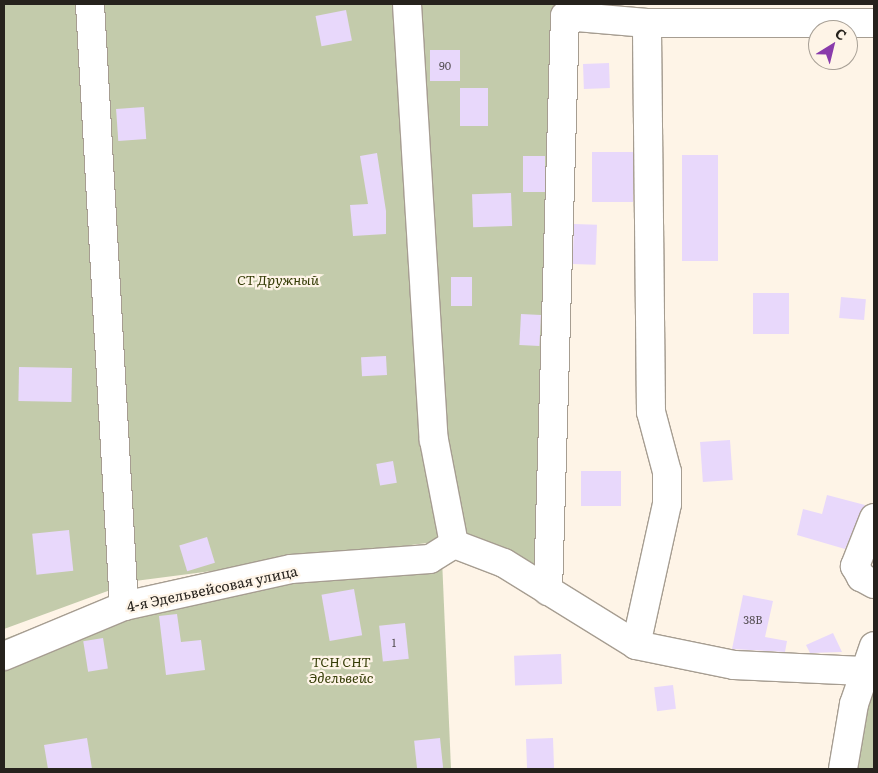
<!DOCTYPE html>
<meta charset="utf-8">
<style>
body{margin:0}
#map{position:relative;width:878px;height:773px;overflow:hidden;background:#fef4e7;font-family:Literata,serif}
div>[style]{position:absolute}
.green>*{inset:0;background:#c3cbab}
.building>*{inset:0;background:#e8d8fb;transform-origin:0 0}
.roads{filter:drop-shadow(1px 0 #a69d91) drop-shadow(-1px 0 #a69d91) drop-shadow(0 1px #a69d91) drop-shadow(0 -1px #a69d91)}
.minor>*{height:28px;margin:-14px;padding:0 14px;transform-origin:14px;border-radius:14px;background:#fff}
span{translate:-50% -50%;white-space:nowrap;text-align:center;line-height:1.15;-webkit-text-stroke:4.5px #fef4e7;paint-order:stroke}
.number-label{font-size:11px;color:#565054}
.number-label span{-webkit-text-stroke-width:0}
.park-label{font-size:14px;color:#353c06;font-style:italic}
.street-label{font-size:14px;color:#26221d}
.frame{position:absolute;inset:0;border:5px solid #26221d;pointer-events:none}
.north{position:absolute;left:808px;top:20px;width:50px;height:50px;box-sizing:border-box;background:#fef4e7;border:1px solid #a8a096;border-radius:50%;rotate:36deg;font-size:14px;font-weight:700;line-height:20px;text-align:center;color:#26221d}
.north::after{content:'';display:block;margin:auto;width:18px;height:22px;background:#893bab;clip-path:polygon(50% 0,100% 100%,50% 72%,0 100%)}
</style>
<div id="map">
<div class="green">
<i style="clip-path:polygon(4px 4px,561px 4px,542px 578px,442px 541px,135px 581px,4px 629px)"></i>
<i style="clip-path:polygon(442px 559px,451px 769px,4px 769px,4px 639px,137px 589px)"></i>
<i style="clip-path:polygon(874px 634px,874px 769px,839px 769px)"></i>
</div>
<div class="building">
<i style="left:346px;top:10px;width:31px;height:31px;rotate:79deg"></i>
<i style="left:430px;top:50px;width:30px;height:31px"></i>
<i style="left:609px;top:63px;width:25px;height:26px;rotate:88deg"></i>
<i style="left:460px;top:88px;width:28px;height:38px"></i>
<i style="left:144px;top:107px;width:32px;height:28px;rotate:86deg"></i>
<i style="left:633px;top:152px;width:50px;height:41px;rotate:90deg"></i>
<i style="clip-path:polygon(377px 153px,386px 211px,386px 234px,353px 236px,350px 205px,368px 204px,360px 156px)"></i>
<i style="left:682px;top:155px;width:36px;height:106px"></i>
<i style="left:523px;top:156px;width:22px;height:36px"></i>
<i style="left:511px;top:193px;width:33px;height:39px;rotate:88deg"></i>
<i style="left:574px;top:224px;width:23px;height:40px;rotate:2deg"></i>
<i style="left:451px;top:277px;width:21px;height:29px"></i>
<i style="left:753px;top:293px;width:36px;height:41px"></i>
<i style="left:841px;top:297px;width:25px;height:21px;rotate:5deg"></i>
<i style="left:521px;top:314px;width:20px;height:31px;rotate:3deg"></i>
<i style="left:386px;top:356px;width:19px;height:25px;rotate:87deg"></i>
<i style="left:19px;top:367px;width:53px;height:34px;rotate:1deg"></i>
<i style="left:730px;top:440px;width:40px;height:30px;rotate:86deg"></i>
<i style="left:393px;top:461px;width:22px;height:17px;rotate:80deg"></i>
<i style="left:581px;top:471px;width:40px;height:35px"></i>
<i style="clip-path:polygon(827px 495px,865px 505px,845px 549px,797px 535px,803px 509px,822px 514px)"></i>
<i style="left:69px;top:530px;width:41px;height:37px;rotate:84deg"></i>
<i style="left:207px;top:537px;width:27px;height:29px;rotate:73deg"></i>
<i style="left:354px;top:589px;width:47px;height:33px;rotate:80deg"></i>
<i style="clip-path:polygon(743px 595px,773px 601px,765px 637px,787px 641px,785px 652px,732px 649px)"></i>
<i style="clip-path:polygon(177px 614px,181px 642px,201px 640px,205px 670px,166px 675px,159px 616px)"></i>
<i style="left:405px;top:623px;width:36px;height:26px;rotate:84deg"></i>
<i style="clip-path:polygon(833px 633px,842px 652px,810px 653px,806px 645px)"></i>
<i style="left:103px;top:638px;width:31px;height:20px;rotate:81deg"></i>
<i style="left:561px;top:654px;width:30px;height:47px;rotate:88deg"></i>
<i style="left:673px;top:685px;width:24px;height:19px;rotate:83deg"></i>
<i style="clip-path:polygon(87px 738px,92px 769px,48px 769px,44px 745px)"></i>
<i style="left:440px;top:738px;width:30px;height:26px;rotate:84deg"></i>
<i style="left:553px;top:738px;width:31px;height:27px;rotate:88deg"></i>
</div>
<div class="roads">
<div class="minor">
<i style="left:90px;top:4px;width:603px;rotate:86.77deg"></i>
<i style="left:407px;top:4px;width:437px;rotate:86.5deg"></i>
<i style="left:434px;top:440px;width:106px;rotate:79.1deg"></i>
<i style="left:874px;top:518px;width:52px;rotate:111.6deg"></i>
<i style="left:855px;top:566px;width:13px;rotate:61deg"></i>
<i style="left:861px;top:577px;width:15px;rotate:28deg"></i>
<i style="left:548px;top:591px;width:575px;rotate:-88.31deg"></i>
<i style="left:565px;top:16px;width:82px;rotate:4.9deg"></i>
<i style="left:647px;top:23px;width:227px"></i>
<i style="left:636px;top:645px;width:144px;rotate:-77.6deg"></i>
<i style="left:667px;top:504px;width:32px;rotate:-90deg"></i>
<i style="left:667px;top:472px;width:62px;rotate:-104.9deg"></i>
<i style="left:651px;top:412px;width:389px;rotate:-90.6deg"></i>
<i style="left:4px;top:656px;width:130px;rotate:-22.6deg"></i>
<i style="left:124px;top:606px;width:171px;rotate:-12.5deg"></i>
<i style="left:291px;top:569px;width:139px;rotate:-4.1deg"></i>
<i style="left:430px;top:559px;width:28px;rotate:-32deg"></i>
<i style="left:454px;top:544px;width:53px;rotate:20.8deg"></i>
<i style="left:504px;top:563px;width:155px;rotate:31.8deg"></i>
<i style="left:636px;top:645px;width:100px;rotate:11.5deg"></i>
<i style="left:734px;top:665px;width:129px;rotate:2.7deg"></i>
<i style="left:843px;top:769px;width:66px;rotate:-80.4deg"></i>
<i style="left:854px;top:704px;width:61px;rotate:-71deg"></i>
</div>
</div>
<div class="number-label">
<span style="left:445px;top:65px">90</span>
<span style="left:753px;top:619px">38В</span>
<span style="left:394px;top:642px">1</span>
</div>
<div class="park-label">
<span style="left:278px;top:279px">СТ Дружный</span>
<span style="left:341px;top:669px">ТСН СНТ<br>Эдельвейс</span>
</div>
<div class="street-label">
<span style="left:212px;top:588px;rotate:-12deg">4-я Эдельвейсовая улица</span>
</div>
<div class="frame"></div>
<div class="north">С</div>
</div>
